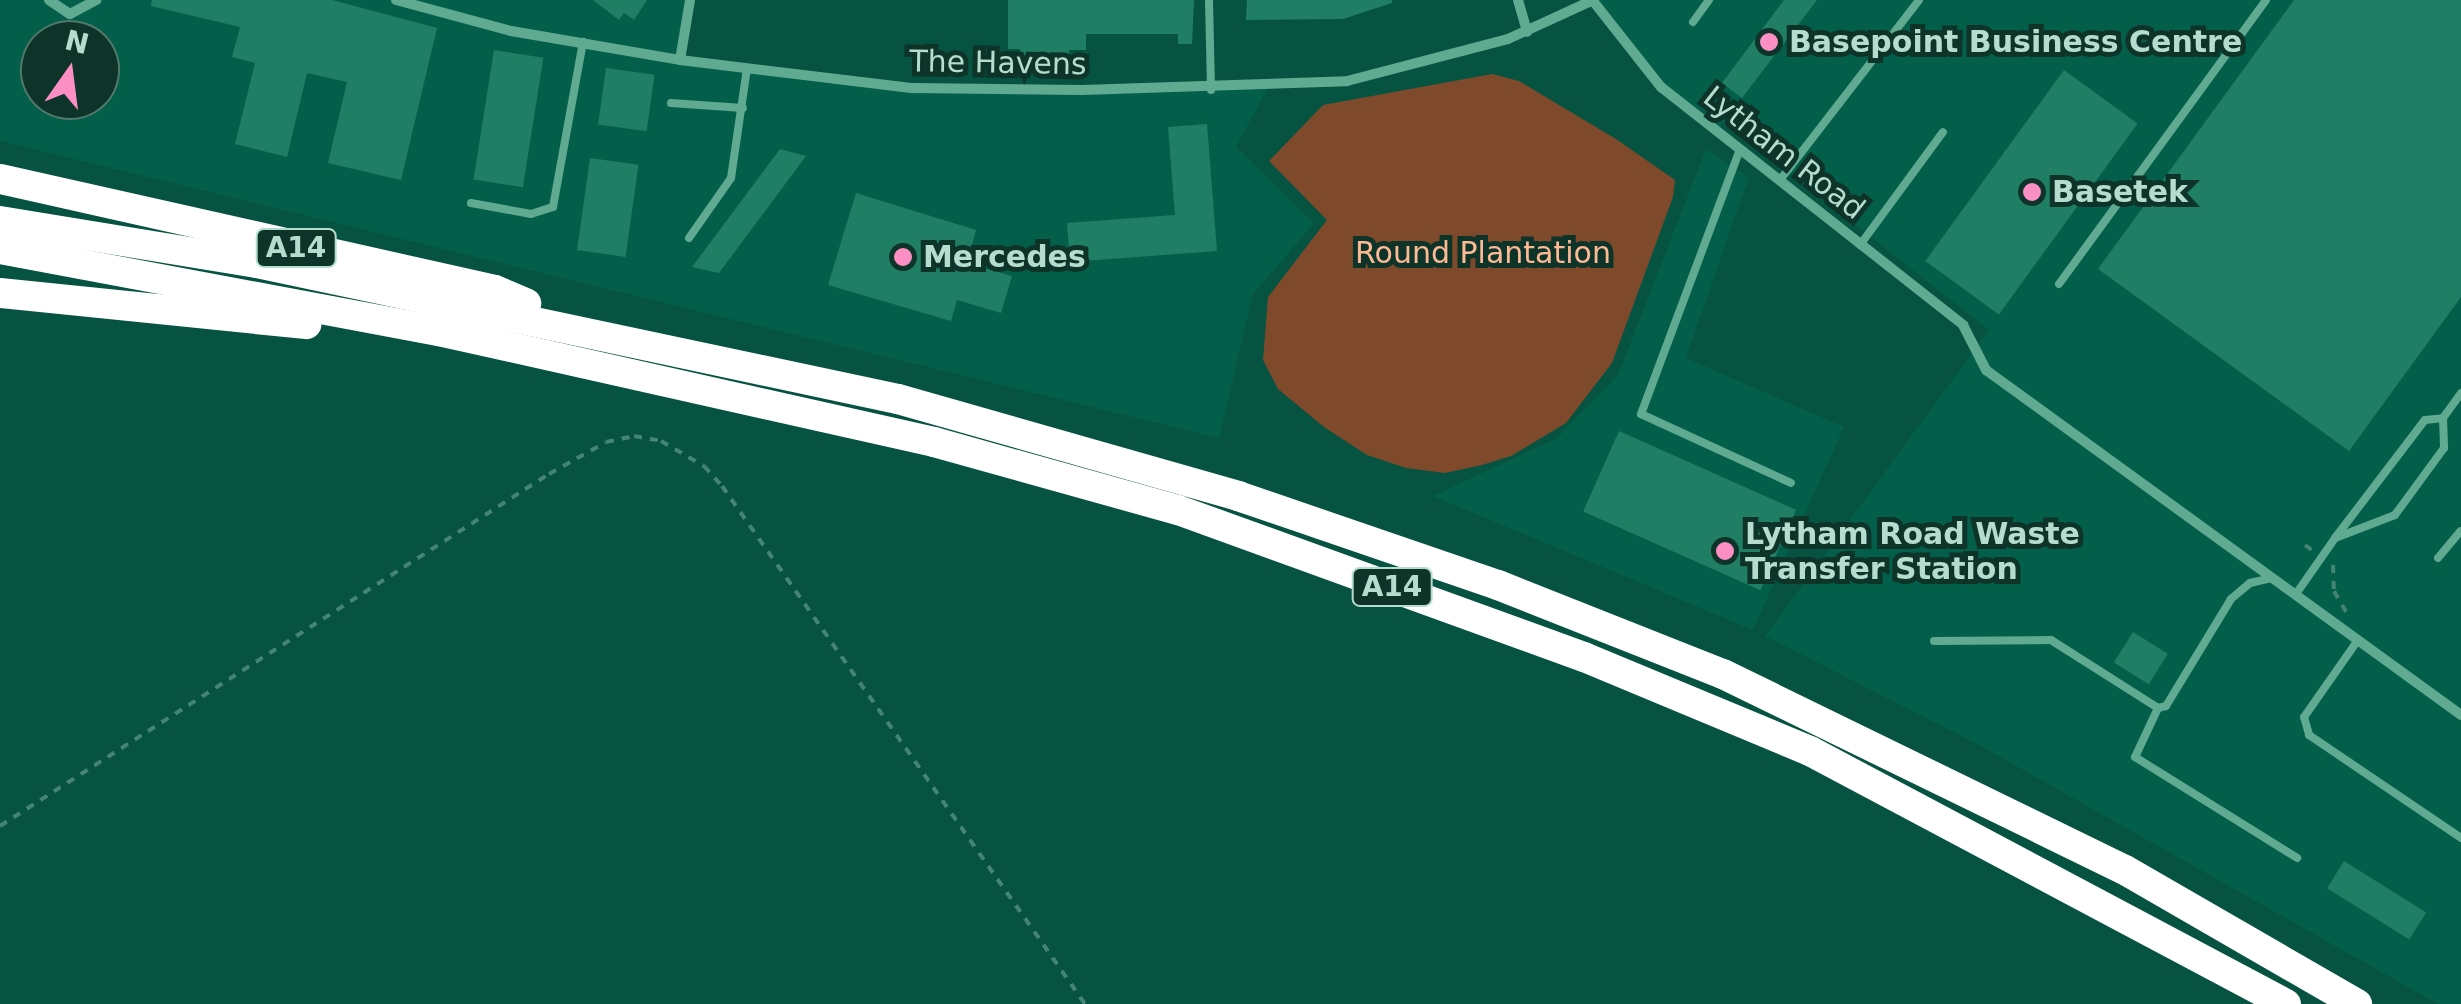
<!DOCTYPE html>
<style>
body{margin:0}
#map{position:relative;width:2461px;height:1004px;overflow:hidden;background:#055340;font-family:"DejaVu Sans",sans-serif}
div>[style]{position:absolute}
.built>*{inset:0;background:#045f4a}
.green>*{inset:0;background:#7f4a2b}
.building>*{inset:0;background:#207e65;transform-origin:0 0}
.path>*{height:4px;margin-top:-2px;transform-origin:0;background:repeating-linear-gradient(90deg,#438472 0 8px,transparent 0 16px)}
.lane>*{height:8px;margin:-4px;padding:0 4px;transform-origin:4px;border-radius:4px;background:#61aa92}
.street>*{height:10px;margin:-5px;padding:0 5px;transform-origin:5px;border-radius:5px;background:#61aa92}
.highway>*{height:30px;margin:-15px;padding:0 15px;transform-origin:15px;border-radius:15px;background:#fff}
.dots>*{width:28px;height:28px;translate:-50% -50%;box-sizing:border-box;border:5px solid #0e3429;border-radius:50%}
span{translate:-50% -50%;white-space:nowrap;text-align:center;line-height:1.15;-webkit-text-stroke:10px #0e3429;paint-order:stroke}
.shield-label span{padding:2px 8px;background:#0e3429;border:2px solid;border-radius:8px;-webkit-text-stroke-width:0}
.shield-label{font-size:28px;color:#b5ddce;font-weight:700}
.poi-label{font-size:30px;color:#b5ddce;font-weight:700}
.left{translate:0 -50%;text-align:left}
.street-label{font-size:30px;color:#b5ddce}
.park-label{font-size:30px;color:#fbb994}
.north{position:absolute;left:20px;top:20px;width:100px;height:100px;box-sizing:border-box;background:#0e3429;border:2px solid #51786b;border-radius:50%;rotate:14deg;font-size:28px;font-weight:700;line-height:40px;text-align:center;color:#b5ddce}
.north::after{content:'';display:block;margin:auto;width:35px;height:45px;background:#fb8fc3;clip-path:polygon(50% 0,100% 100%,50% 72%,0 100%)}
</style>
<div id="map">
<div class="built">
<i style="clip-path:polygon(evenodd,0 0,690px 0,680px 59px,913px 88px,1268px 87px,1236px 147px,1314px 223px,1253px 294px,1219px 438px,0 141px,0 0,40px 40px,100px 40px,100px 100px,40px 100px,40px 40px)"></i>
<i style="clip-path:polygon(1593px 0,2461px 0,2461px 1004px,2438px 1004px,1979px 745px,1765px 636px,1989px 330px,1725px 122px,1715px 130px,1661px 87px)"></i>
<i style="clip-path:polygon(1706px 149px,1749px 177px,1686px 358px,1844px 427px,1753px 630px,1433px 496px,1557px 438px,1618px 375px)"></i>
</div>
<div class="green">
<i style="clip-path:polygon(1492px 74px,1519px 81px,1616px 139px,1675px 180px,1673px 197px,1612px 363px,1566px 423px,1511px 456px,1482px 465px,1445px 473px,1406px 468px,1367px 455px,1324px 427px,1278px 389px,1263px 360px,1268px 297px,1327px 220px,1269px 161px,1323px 105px)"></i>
</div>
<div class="building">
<i style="clip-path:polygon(152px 0,332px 0,437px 28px,401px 180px,328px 163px,347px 82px,307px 73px,287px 157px,235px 144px,255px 63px,232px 57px,240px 27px,151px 6px)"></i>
<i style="clip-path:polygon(593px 0,647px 0,634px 20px,624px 13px,619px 20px)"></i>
<i style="clip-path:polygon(1008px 0,1194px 0,1192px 44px,1178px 44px,1178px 34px,1086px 34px,1086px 50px,1069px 50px,1069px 61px,1020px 61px,1020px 49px,1008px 49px)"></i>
<i style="clip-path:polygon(1247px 0,1392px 0,1392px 3px,1343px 19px,1246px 20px)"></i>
<i style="clip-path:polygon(1784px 0,1817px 0,1742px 98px,1722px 83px)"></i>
<i style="clip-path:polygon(2294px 0,2461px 0,2461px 297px,2349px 451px,2098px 269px)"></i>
<i style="left:494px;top:50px;width:50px;height:131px;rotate:9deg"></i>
<i style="left:606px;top:68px;width:49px;height:57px;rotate:8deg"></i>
<i style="left:2064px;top:70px;width:91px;height:236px;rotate:36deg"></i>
<i style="clip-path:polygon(1207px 124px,1217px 251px,1070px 262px,1067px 223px,1175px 215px,1168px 127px)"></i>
<i style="clip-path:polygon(780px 149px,806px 156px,719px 273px,692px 267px)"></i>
<i style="left:590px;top:158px;width:49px;height:93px;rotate:8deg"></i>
<i style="clip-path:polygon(856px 193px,976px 230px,967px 263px,1012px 276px,1001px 313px,957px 300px,951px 321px,828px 285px)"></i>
<i style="left:1619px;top:431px;width:194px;height:88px;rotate:24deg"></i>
<i style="left:2133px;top:632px;width:41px;height:36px;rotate:32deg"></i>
<i style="left:2344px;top:861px;width:97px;height:32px;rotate:32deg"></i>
</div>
<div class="path">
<i style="left:2305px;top:545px;width:10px;rotate:37deg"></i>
<i style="left:2333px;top:565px;width:26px;rotate:88deg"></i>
<i style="left:2334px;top:591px;width:28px;rotate:60deg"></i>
<i style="left:0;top:826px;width:652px;rotate:-32.67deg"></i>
<i style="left:549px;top:474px;width:65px;rotate:-29.3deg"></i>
<i style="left:606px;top:442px;width:29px;rotate:-12deg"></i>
<i style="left:634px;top:436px;width:27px;rotate:10deg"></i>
<i style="left:661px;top:441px;width:50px;rotate:30.2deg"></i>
<i style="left:704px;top:466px;width:27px;rotate:48deg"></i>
<i style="left:722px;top:486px;width:633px;rotate:54.98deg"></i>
</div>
<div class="lane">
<i style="left:1209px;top:0;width:90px;rotate:88.7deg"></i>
<i style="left:1693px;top:22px;width:27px;rotate:-54deg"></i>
<i style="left:671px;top:103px;width:72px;rotate:4deg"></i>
<i style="left:1739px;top:152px;width:280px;rotate:110.5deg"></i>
<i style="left:1641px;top:414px;width:165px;rotate:24.7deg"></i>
<i style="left:1780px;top:180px;width:227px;rotate:-52.3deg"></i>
<i style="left:471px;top:203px;width:61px;rotate:10.4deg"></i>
<i style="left:531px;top:214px;width:23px;rotate:-18deg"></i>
<i style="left:553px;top:207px;width:168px;rotate:-79.7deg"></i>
<i style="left:689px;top:238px;width:73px;rotate:-55deg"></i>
<i style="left:731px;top:178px;width:111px;rotate:-81.7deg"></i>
<i style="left:1860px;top:245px;width:140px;rotate:-53.7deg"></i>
<i style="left:2059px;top:284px;width:351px;rotate:-53.9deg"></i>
<i style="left:2443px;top:418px;width:31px;rotate:-54deg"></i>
<i style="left:2438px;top:558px;width:35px;rotate:-50deg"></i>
<i style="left:2296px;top:594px;width:68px;rotate:-55.1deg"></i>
<i style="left:2335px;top:538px;width:148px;rotate:-52.7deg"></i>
<i style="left:2425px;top:420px;width:18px;rotate:-6deg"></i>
<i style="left:2443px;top:418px;width:30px;rotate:88deg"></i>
<i style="left:2444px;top:448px;width:83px;rotate:126.2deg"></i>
<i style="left:2395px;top:515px;width:64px;rotate:159deg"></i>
<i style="left:2358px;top:640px;width:94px;rotate:125deg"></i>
<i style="left:2304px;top:717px;width:19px;rotate:74deg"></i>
<i style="left:2309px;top:735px;width:184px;rotate:34.1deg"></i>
<i style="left:1934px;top:641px;width:117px;rotate:-0.5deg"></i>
<i style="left:2051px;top:640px;width:127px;rotate:32.4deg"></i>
<i style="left:2158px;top:708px;width:8px;rotate:-14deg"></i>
<i style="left:2166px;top:706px;width:125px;rotate:-58.7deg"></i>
<i style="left:2231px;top:599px;width:25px;rotate:-40deg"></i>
<i style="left:2250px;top:583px;width:23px;rotate:-13deg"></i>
<i style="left:2158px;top:708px;width:54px;rotate:115.1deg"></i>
<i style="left:2135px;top:757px;width:191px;rotate:31.9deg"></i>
</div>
<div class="street">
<i style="left:49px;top:0;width:25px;rotate:34deg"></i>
<i style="left:70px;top:14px;width:30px;rotate:-28deg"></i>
<i style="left:396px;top:0;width:119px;rotate:15.1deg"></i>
<i style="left:511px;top:31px;width:171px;rotate:9.7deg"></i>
<i style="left:680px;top:60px;width:235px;rotate:6.9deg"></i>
<i style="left:913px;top:88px;width:169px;rotate:0.7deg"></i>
<i style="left:1082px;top:90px;width:265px;rotate:-1.9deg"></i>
<i style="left:1347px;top:81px;width:166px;rotate:-14.6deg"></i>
<i style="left:1508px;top:39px;width:94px;rotate:-24.6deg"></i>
<i style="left:1518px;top:0;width:33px;rotate:74deg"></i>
<i style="left:1593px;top:1px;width:110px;rotate:51.7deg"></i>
<i style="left:1661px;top:87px;width:385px;rotate:38.2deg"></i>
<i style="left:1963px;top:325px;width:51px;rotate:62.9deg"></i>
<i style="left:1986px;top:370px;width:587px;rotate:35.99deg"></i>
<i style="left:680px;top:60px;width:61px;rotate:-80.5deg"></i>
</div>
<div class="highway">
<i style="left:0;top:179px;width:507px;rotate:12.64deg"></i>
<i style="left:495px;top:290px;width:34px;rotate:23deg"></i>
<i style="left:0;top:221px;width:260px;rotate:9.3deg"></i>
<i style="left:257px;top:263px;width:655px;rotate:11.98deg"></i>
<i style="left:898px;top:399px;width:354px;rotate:15.9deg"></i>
<i style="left:1238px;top:496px;width:275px;rotate:18.9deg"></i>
<i style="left:1498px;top:585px;width:242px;rotate:21.6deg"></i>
<i style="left:1723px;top:674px;width:447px;rotate:26deg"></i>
<i style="left:2125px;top:870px;width:268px;rotate:30deg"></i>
<i style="left:0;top:249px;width:447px;rotate:10.6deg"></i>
<i style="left:439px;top:331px;width:507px;rotate:12.64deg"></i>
<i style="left:934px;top:442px;width:253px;rotate:15.6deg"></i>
<i style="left:1178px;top:510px;width:432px;rotate:19.9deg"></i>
<i style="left:1584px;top:657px;width:245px;rotate:22.6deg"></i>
<i style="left:1810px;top:751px;width:539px;rotate:27.99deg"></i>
<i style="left:0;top:293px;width:308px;rotate:5.8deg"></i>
</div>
<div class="dots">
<i style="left:1769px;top:42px;background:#fb8fc3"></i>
<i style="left:2032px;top:192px;background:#fb8fc3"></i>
<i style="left:903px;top:257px;background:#fb8fc3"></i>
<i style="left:1725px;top:551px;background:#fb8fc3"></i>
</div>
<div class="shield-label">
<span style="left:296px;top:248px">A14</span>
<span style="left:1392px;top:587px">A14</span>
</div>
<div class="poi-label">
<span class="left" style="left:1789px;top:42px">Basepoint Business Centre</span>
<span class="left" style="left:2052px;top:192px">Basetek</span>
<span class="left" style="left:923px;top:257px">Mercedes</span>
<span class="left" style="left:1745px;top:551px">Lytham Road Waste<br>Transfer Station</span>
</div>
<div class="street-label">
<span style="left:998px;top:63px;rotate:1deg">The Havens</span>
<span style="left:1784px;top:153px;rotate:38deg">Lytham Road</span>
</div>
<div class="park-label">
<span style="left:1483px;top:253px">Round Plantation</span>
</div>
<div class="north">N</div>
</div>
